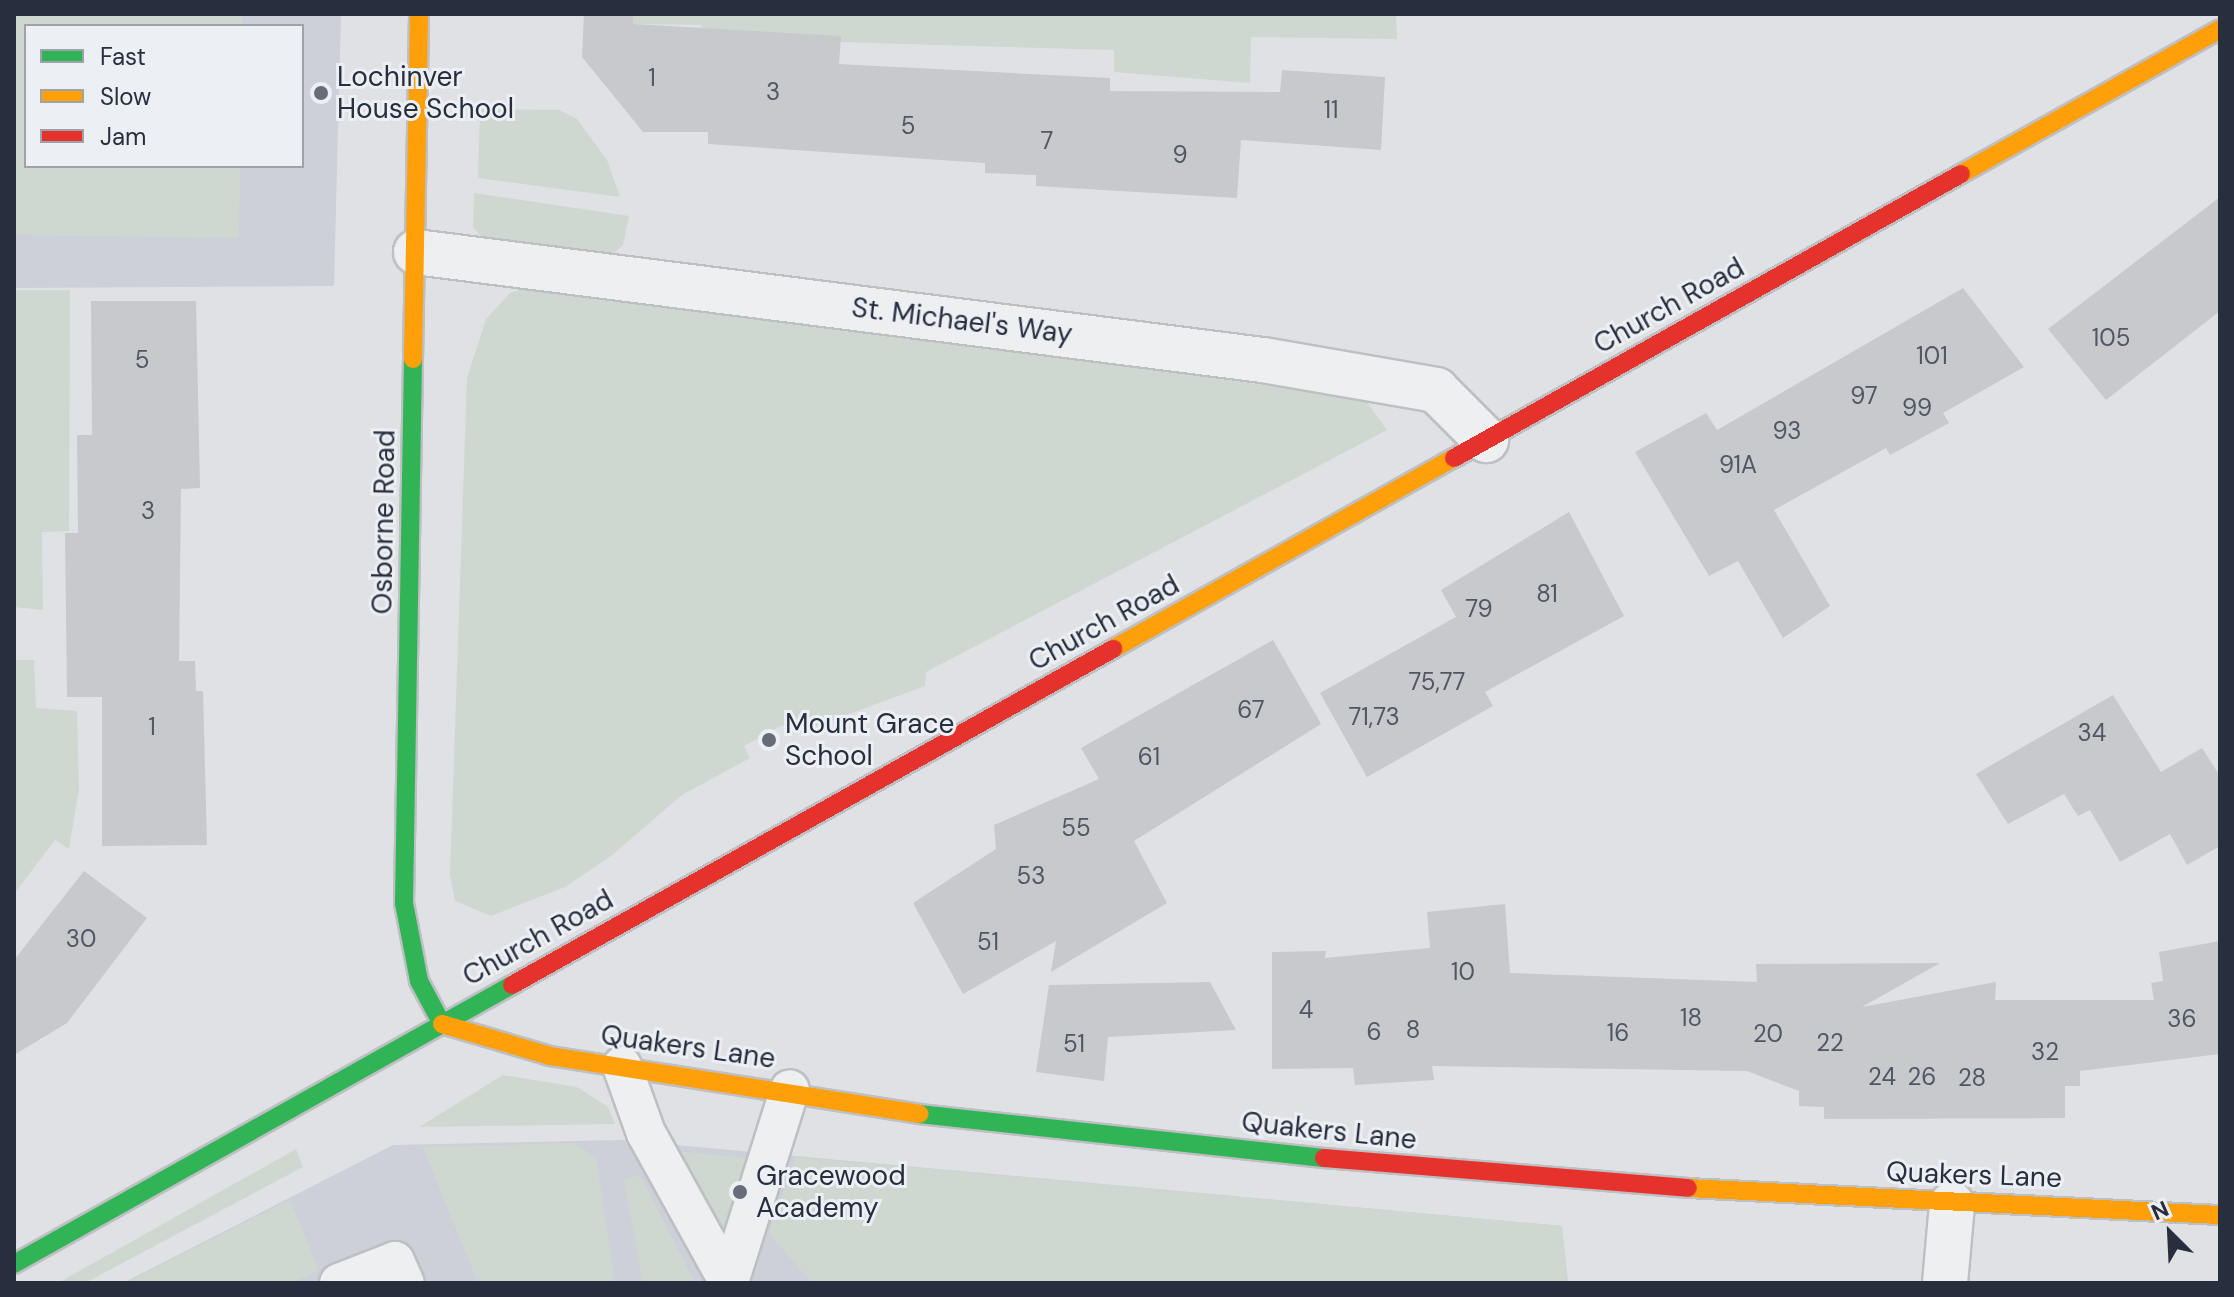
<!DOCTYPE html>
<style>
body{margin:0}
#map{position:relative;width:2234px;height:1297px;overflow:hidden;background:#dfe1e5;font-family:"DM Sans",sans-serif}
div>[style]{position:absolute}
.built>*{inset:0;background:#cdd0d8}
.green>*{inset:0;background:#cfd8d0}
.building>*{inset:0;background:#c7c9cd}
.roads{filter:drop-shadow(2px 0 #bebfc3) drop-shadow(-2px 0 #bebfc3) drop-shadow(0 2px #bebfc3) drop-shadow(0 -2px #bebfc3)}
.lane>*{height:38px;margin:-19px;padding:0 19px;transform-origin:19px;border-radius:19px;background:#eeeff1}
.street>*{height:44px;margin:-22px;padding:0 22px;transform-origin:22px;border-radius:22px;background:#eeeff1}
.fast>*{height:18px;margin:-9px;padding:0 9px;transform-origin:9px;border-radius:9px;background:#30b455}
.slow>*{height:18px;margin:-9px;padding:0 9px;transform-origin:9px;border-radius:9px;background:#ff9f0a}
.jam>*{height:18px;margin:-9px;padding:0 9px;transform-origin:9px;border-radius:9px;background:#e5322d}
.dots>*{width:22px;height:22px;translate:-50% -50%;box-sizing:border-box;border:4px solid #eceff4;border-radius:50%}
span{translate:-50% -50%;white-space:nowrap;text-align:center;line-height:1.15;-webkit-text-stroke:6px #eceff4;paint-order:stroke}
.number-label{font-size:24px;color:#505662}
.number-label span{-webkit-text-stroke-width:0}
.poi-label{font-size:28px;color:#272e3d}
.left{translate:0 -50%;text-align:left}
.street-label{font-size:28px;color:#272e3d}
.frame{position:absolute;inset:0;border:16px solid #272e3d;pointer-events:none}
.legend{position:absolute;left:24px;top:24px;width:280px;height:144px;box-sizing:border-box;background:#eceff4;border:2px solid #9da2ab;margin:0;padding:10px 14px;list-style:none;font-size:24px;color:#272e3d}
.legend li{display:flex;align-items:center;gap:16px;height:40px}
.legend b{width:40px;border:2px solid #9da2ab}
.north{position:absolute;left:2130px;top:1193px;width:80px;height:80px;-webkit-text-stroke:6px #eceff4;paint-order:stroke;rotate:336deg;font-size:22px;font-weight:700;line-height:32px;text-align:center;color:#272e3d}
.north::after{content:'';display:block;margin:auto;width:28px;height:36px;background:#272e3d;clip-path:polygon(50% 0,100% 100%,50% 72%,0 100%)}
</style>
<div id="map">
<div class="built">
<i style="clip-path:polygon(evenodd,14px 14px,341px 14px,334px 286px,14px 288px,14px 14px,26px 26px,302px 26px,302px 166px,26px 166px,26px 26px)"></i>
<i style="clip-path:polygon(621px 1140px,1562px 1226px,1568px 1283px,123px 1283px,393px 1145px)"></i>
</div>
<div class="green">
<i style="clip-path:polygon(14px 14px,242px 14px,242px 26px,26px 26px,26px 166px,240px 166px,239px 238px,14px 235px)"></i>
<i style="clip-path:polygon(634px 14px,1396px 14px,1397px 39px,1251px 37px,1250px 83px,1114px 72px,1114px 50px,701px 38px,701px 25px,633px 24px)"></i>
<i style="clip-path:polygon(480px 109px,559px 110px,577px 119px,607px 160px,620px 197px,478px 178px)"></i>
<i style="clip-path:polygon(474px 193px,629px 216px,623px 245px,610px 257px,483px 239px,473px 227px)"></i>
<i style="clip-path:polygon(539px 284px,948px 336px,1366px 401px,1387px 430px,926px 672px,925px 686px,790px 736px,783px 725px,744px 746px,750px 758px,682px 795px,611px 856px,565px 887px,491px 916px,455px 901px,450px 875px,467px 378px,486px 319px,510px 293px)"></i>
<i style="clip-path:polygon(14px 290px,70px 290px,69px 531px,42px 532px,43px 610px,14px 607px)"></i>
<i style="clip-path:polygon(14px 660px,34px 660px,36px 708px,77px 711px,79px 789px,69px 849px,55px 840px,14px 894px)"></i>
<i style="clip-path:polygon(503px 1075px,577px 1087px,608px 1107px,615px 1124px,419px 1127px)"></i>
<i style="clip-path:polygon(573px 1143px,596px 1157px,615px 1283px,478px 1283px,423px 1147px)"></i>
<i style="clip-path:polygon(296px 1149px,303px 1167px,85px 1283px,58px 1283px)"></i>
<i style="clip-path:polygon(675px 1151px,746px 1158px,725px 1230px,713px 1229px)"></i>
<i style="clip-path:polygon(796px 1157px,1562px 1226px,1567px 1283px,812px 1283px,769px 1233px)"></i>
<i style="clip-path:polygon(640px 1175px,695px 1283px,643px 1283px,624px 1180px)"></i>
<i style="clip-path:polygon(290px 1200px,319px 1271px,290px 1283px,125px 1283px)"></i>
</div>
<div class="building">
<i style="clip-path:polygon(584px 14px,634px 14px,633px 24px,841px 36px,839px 64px,1110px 78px,1110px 91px,1280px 92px,1282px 70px,1385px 77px,1381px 150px,1241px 140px,1237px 198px,1036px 186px,1036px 175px,985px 173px,985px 163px,708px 144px,708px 132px,643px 132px,582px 57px)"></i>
<i style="clip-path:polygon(2220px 197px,2220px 311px,2106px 400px,2048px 329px)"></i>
<i style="clip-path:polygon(1963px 288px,2024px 367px,1943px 413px,1949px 423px,1890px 455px,1886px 448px,1774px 510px,1830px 606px,1783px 638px,1738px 561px,1709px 576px,1635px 452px,1706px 413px,1717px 430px)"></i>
<i style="clip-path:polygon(91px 301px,196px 301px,200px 488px,181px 489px,179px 661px,195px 661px,196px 691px,203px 691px,207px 845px,102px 846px,102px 697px,67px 697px,65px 533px,78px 533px,77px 435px,92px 435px)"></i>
<i style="clip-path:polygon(1569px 512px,1624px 616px,1485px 692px,1493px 706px,1367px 777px,1320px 693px,1456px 617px,1441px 590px)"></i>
<i style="clip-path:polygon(1273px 640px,1321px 724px,1134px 841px,1167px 903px,1051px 972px,1056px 941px,963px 994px,913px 903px,996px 849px,994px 825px,1099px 779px,1081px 748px)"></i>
<i style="clip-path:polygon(2113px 695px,2161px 772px,2202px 748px,2220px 776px,2220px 846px,2187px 865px,2170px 834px,2120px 862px,2090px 810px,2078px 816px,2064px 794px,2008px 824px,1976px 774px)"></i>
<i style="clip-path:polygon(84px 871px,147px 918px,67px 1023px,14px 1055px,14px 960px)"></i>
<i style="clip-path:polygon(1505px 904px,1510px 973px,1757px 982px,1756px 964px,1940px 963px,1862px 1007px,1996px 982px,1995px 1000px,2154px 1000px,2151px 983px,2163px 981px,2159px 952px,2220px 941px,2220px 1054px,2080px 1071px,2080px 1086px,2065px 1086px,2065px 1118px,1824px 1119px,1824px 1107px,1799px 1106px,1799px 1091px,1747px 1071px,1432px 1066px,1434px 1080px,1355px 1085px,1353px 1068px,1272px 1069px,1272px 952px,1326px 951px,1325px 958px,1430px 948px,1427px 912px)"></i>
<i style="clip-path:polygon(1210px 982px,1236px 1030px,1108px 1037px,1104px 1081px,1036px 1072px,1049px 985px)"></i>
</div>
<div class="roads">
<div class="lane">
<i style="left:622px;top:1066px;width:71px;rotate:70.3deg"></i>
<i style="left:646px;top:1133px;width:171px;rotate:61deg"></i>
<i style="left:729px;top:1282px;width:202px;rotate:-72.5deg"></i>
<i style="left:339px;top:1283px;width:60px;rotate:-21.4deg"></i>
<i style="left:395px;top:1261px;width:24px;rotate:66deg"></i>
</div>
<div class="street">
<i style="left:416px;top:252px;width:854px;rotate:7.27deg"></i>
<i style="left:1263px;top:360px;width:176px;rotate:9.8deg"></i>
<i style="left:1436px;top:390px;width:71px;rotate:45deg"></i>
<i style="left:1945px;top:1283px;width:79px;rotate:-84.9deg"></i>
</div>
<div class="fast">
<i style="left:413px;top:359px;width:544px;rotate:90.95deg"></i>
<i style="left:404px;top:903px;width:79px;rotate:79.1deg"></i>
<i style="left:419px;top:981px;width:49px;rotate:61.9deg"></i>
<i style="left:919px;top:1114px;width:407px;rotate:6.2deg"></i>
<i style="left:14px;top:1264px;width:571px;rotate:-29.26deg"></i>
</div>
<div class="slow">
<i style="left:1961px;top:174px;width:297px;rotate:-29.2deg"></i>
<i style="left:413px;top:359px;width:345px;rotate:-89deg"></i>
<i style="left:1113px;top:649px;width:391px;rotate:-29.3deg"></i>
<i style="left:442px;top:1024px;width:113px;rotate:16.5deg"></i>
<i style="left:550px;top:1056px;width:374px;rotate:8.9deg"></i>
<i style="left:1688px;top:1188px;width:533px;rotate:2.91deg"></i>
</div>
<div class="jam">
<i style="left:1454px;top:458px;width:581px;rotate:-29.26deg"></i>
<i style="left:512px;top:985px;width:689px;rotate:-29.21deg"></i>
<i style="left:1324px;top:1158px;width:365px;rotate:4.7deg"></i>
</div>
</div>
<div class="dots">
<i style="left:321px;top:93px;background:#676d78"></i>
<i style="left:769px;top:740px;background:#676d78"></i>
<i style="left:740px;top:1192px;background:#676d78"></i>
</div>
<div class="number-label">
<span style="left:652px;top:78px">1</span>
<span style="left:773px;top:92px">3</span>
<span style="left:1331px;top:110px">11</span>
<span style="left:908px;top:126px">5</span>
<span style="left:1047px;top:141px">7</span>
<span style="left:1180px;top:155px">9</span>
<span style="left:2111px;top:338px">105</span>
<span style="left:1932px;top:356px">101</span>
<span style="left:142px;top:360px">5</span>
<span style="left:1864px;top:396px">97</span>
<span style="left:1917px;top:408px">99</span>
<span style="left:1787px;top:431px">93</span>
<span style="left:1738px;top:465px">91A</span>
<span style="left:148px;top:511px">3</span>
<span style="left:1547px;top:594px">81</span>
<span style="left:1479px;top:609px">79</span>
<span style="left:1437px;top:682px">75,77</span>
<span style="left:1251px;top:710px">67</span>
<span style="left:1374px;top:717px">71,73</span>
<span style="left:152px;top:727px">1</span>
<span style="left:2092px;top:733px">34</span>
<span style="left:1149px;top:757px">61</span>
<span style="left:1076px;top:828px">55</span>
<span style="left:1031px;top:876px">53</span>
<span style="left:81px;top:939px">30</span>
<span style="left:988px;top:942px">51</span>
<span style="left:1463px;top:972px">10</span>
<span style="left:1306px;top:1010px">4</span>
<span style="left:1691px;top:1018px">18</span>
<span style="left:2182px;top:1019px">36</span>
<span style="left:1413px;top:1030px">8</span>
<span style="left:1374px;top:1032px">6</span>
<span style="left:1618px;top:1033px">16</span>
<span style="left:1768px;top:1034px">20</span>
<span style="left:1830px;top:1043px">22</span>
<span style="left:1074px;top:1044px">51</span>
<span style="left:2045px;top:1052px">32</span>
<span style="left:1882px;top:1077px">24</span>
<span style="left:1922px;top:1077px">26</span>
<span style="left:1972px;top:1078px">28</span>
</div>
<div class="poi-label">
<span class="left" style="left:337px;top:93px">Lochinver<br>House School</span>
<span class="left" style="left:785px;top:740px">Mount Grace<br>School</span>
<span class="left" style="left:756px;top:1192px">Gracewood<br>Academy</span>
</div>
<div class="street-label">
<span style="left:1669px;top:306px;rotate:-29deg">Church Road</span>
<span style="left:962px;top:321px;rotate:7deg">St. Michael's Way</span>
<span style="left:384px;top:522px;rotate:-89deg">Osborne Road</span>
<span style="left:1104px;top:623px;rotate:-29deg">Church Road</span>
<span style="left:538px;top:938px;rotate:-29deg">Church Road</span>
<span style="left:688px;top:1047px;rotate:8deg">Quakers Lane</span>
<span style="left:1329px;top:1131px;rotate:6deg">Quakers Lane</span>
<span style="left:1974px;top:1175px;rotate:2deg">Quakers Lane</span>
</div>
<div class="frame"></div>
<ul class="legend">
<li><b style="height:10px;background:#30b455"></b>Fast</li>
<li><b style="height:10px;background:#ff9f0a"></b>Slow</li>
<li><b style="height:10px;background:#e5322d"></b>Jam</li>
</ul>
<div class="north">N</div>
</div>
